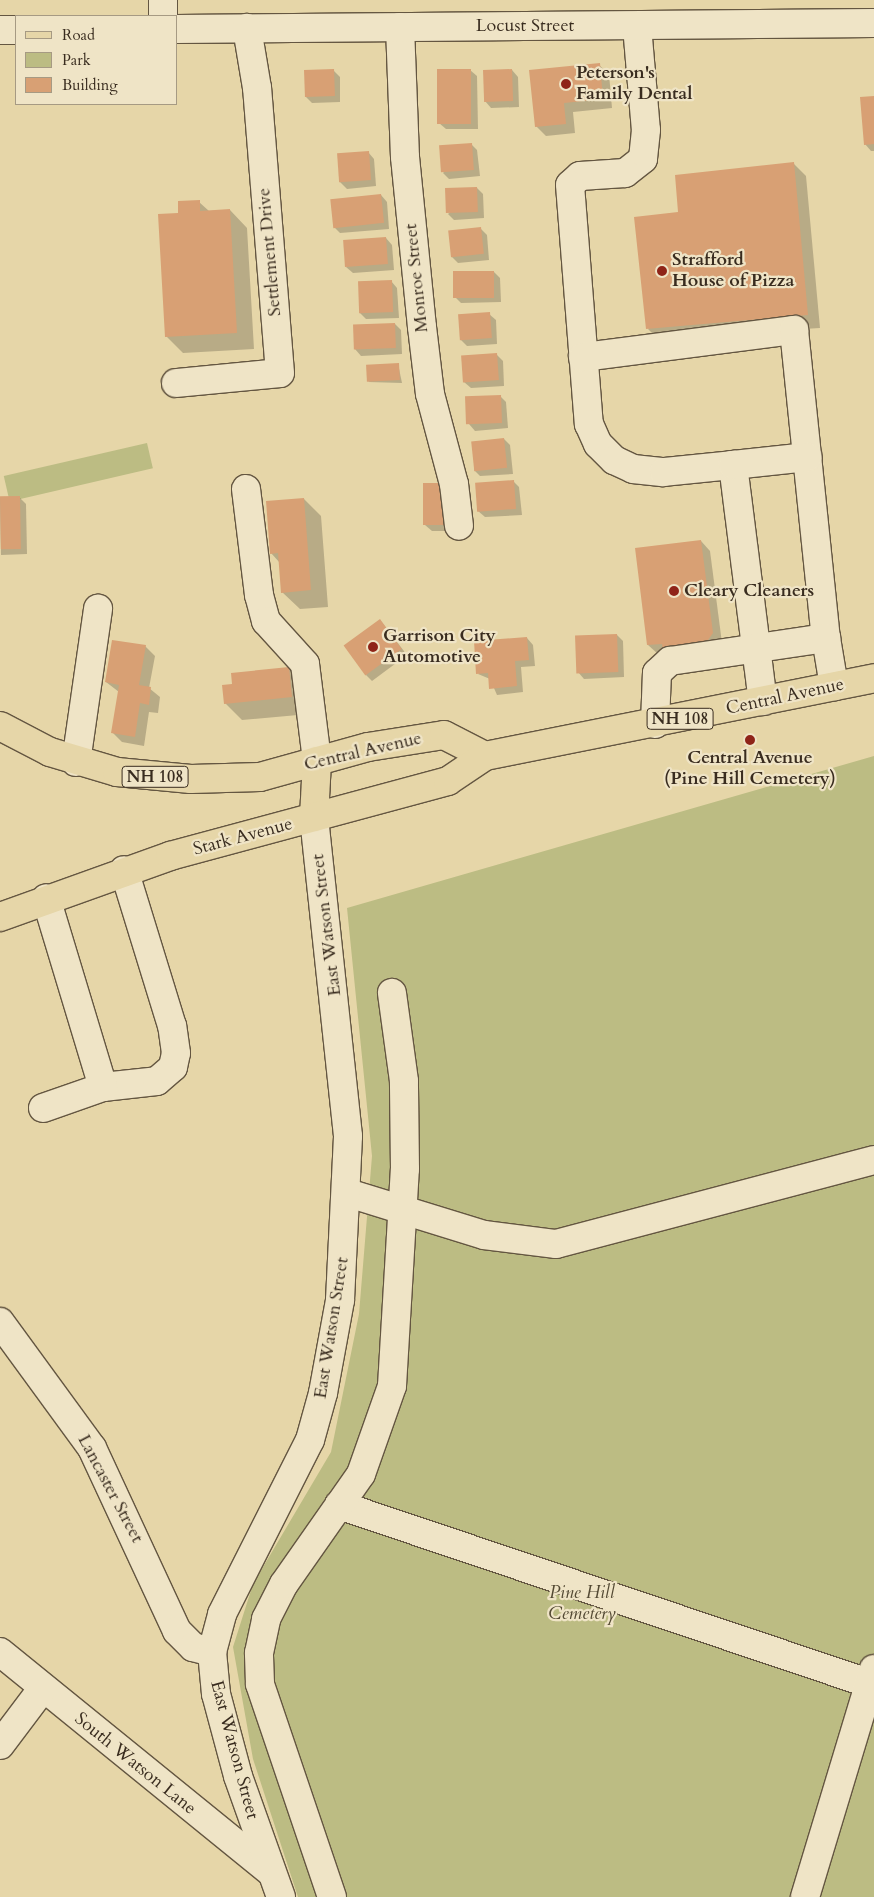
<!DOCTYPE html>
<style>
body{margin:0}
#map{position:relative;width:874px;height:1897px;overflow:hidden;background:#e6d6a8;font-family:Cardo,serif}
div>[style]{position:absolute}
.green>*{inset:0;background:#bcbc83;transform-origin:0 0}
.shadow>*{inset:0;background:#0003}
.building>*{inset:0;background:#d8a074;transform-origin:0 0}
.roads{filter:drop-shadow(1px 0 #645641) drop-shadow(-1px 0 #645641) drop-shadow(0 1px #645641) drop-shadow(0 -1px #645641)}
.minor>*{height:28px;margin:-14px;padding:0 14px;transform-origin:14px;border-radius:14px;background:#efe4c6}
.major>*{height:28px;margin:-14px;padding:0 14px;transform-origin:14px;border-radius:14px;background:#e6d6a8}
.dots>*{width:14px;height:14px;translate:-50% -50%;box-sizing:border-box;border:2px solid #efe4c6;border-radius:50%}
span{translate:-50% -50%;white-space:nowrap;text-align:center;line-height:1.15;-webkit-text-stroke:4.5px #efe4c6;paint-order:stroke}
.shield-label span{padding:1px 4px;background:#efe4c6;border:1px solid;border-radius:4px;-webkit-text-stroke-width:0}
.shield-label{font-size:16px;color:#392c1f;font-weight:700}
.street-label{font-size:18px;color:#392c1f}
.poi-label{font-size:18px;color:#392c1f;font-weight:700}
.left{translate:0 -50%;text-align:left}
.park-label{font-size:18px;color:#534933;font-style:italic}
.legend{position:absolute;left:15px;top:15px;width:162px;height:90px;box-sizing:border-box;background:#efe4c6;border:1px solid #a69a83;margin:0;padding:6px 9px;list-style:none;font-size:15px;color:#392c1f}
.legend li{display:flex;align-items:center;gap:10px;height:25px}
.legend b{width:25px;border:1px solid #a69a83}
</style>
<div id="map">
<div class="green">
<i style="left:147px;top:443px;width:26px;height:147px;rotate:77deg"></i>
<i style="clip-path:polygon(874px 756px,874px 1897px,298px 1897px,253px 1759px,233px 1647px,253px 1584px,331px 1452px,359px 1314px,372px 1156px,347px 908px)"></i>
</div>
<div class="shadow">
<i style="clip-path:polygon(599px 65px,609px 74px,612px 108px,573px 112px,575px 133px,546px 136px,536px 126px)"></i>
<i style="clip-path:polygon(333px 70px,340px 77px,340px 102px,312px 103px,305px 96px)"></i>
<i style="clip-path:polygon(470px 70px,477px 76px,478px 129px,446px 129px,439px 123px)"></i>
<i style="clip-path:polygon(512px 70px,518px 77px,519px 107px,491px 108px,485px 101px)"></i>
<i style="clip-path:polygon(874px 97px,874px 151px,871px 151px,865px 144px)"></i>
<i style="clip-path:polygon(471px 144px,477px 150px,480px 176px,449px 179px,443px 173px)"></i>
<i style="clip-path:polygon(368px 152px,374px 159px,376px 186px,347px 189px,340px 182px)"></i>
<i style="clip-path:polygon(793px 163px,806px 176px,820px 328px,657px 338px,648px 329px)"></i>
<i style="clip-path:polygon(477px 188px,483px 194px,484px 218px,454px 220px,448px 214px)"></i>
<i style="clip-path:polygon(381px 195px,387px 202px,389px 229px,340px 233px,334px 227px)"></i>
<i style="clip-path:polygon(199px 202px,209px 211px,230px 210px,247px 228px,254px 349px,183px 353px,166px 336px,180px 214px)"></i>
<i style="clip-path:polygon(481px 229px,487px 235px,489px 260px,458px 263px,452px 257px)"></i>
<i style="clip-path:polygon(386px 238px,392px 245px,394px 270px,353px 273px,346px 267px)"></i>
<i style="clip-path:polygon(494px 272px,500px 278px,501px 302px,461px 303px,455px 297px)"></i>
<i style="clip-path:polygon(391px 281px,397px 288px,399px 318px,366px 319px,360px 313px)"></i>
<i style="clip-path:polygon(489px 314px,496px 320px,497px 344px,467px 346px,461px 340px)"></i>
<i style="clip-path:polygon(395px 324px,401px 330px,402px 354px,361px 356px,355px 349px)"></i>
<i style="clip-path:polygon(496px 354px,503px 361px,504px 386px,471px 388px,464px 382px)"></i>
<i style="clip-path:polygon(398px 364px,402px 383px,368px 382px)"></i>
<i style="clip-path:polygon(500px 396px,506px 402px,508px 428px,475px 431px,469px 424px)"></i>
<i style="clip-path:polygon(504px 439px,510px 445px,513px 474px,480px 476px,474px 470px)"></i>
<i style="clip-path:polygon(513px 481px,519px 487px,522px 515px,485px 517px,478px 511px)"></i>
<i style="clip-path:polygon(424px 484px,456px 531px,432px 531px,425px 525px)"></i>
<i style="clip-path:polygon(19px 497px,26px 504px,27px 554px,1px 555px,0 498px)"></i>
<i style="clip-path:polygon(304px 499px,321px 516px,328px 607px,300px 609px,282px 592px,280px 563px,271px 553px)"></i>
<i style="clip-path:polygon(701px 541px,710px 551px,722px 643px,658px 654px,648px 645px)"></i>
<i style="clip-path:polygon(380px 620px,407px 655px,372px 681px,366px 675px)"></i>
<i style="clip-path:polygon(617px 635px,623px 641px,624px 677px,584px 679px,578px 672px)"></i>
<i style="clip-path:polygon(527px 638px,533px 645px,535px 666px,521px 667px,523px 692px,497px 695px,490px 679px,478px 674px)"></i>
<i style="clip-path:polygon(145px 646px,155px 656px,149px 688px,160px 697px,158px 713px,149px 712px,144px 746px,122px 742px,113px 733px,119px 692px,106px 682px)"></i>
<i style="clip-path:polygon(289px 668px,306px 685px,309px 714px,242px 720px,225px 703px,233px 685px)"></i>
</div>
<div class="building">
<i style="clip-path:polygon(600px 63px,603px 99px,564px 103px,566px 124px,535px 127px,529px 70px)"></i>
<i style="left:334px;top:69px;width:27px;height:30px;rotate:88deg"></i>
<i style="left:437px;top:69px;width:34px;height:55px"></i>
<i style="left:512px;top:69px;width:32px;height:29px;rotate:88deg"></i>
<i style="clip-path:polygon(874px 96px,874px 144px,864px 145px,860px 97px)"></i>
<i style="left:472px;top:143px;width:27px;height:33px;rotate:86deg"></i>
<i style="left:369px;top:151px;width:29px;height:32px;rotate:86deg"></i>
<i style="clip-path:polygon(794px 162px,808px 315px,646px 329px,634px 217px,678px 212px,675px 175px)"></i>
<i style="left:477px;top:187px;width:25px;height:32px;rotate:88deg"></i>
<i style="left:381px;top:194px;width:29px;height:51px;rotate:84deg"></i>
<i style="clip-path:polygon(200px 200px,200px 211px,230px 209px,237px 333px,165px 337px,158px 214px,178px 213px,178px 201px)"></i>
<i style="left:481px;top:227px;width:27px;height:33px;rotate:84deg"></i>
<i style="left:386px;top:237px;width:27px;height:43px;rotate:86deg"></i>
<i style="left:453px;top:271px;width:41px;height:27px"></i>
<i style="left:392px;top:280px;width:32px;height:34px;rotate:88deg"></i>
<i style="left:490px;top:312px;width:26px;height:32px;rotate:86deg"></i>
<i style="left:395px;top:323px;width:25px;height:42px;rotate:88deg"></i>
<i style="left:497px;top:353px;width:27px;height:36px;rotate:86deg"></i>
<i style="left:399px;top:363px;width:17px;height:33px;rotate:87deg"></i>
<i style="left:501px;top:395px;width:28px;height:36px;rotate:88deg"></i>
<i style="left:504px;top:438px;width:30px;height:33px;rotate:84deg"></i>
<i style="left:514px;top:480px;width:29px;height:39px;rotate:86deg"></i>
<i style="left:423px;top:483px;width:27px;height:42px"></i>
<i style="left:20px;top:496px;width:53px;height:20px;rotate:89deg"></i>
<i style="clip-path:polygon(304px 498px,311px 590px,281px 593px,278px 553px,270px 554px,266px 501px)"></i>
<i style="clip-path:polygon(701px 540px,713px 633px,703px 647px,663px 651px,662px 644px,647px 645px,635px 548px)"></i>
<i style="left:380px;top:619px;width:37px;height:45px;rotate:54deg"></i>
<i style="left:617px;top:634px;width:38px;height:42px;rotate:88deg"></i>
<i style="clip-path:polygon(527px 637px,529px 660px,515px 661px,517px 686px,489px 689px,488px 673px,476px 674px,474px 641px)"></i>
<i style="clip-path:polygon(112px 640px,146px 645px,139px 685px,151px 687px,149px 705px,140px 703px,135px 737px,111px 733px,119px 685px,105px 682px)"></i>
<i style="clip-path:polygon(289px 667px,292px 697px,224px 704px,222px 685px,232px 684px,231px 673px)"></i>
</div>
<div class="roads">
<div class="minor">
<i style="left:163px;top:0;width:16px;rotate:90deg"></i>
<i style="left:637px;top:26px;width:104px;rotate:85.1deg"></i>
<i style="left:646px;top:130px;width:29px;rotate:96deg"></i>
<i style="left:643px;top:159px;width:23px;rotate:142deg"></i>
<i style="left:625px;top:173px;width:45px;rotate:176.2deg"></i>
<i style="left:580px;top:176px;width:13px;rotate:138deg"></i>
<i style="left:570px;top:185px;width:240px;rotate:85.5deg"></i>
<i style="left:589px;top:424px;width:22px;rotate:66deg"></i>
<i style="left:598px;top:444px;width:23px;rotate:45deg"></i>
<i style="left:614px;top:460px;width:21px;rotate:25deg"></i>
<i style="left:633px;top:469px;width:31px;rotate:6deg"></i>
<i style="left:664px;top:472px;width:69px;rotate:-5.8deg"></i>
<i style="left:733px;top:465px;width:238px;rotate:82.8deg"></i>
<i style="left:400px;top:27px;width:130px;rotate:87.8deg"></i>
<i style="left:405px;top:157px;width:171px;rotate:84.3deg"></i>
<i style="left:422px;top:327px;width:67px;rotate:83.2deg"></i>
<i style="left:430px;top:394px;width:93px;rotate:75.1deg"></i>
<i style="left:454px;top:484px;width:42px;rotate:83.2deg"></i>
<i style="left:176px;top:29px;width:698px;rotate:-0.49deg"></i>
<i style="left:0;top:30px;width:16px"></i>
<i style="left:583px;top:357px;width:213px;rotate:-7.3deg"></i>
<i style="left:794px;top:330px;width:310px;rotate:84.1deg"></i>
<i style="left:176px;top:383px;width:104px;rotate:-5.5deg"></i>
<i style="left:280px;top:373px;width:286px;rotate:-94.6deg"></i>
<i style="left:257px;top:88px;width:61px;rotate:-99.5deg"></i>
<i style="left:733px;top:465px;width:75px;rotate:-6.1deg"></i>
<i style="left:246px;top:489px;width:107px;rotate:83deg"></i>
<i style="left:259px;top:595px;width:27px;rotate:75deg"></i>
<i style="left:266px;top:621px;width:58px;rotate:47.8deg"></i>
<i style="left:305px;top:664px;width:98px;rotate:82.9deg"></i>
<i style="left:655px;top:724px;width:51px;rotate:-87.8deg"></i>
<i style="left:657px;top:673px;width:18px;rotate:-43deg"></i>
<i style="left:670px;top:661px;width:158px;rotate:-8.4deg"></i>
<i style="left:826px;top:638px;width:49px;rotate:80.5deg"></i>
<i style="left:76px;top:762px;width:155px;rotate:-81.8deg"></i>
<i style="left:103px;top:1087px;width:54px;rotate:-6.3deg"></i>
<i style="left:157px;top:1081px;width:21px;rotate:-41deg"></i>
<i style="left:173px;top:1067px;width:14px;rotate:-78deg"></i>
<i style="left:176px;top:1053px;width:27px;rotate:-98deg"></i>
<i style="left:172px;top:1026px;width:163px;rotate:-107.1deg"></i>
<i style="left:43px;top:1108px;width:64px;rotate:-19.3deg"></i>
<i style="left:103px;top:1087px;width:197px;rotate:-106.8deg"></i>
<i style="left:348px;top:1193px;width:142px;rotate:17.2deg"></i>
<i style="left:484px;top:1235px;width:73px;rotate:7.1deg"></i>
<i style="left:556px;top:1244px;width:329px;rotate:-14.8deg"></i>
<i style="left:0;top:1322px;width:156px;rotate:53.9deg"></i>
<i style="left:92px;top:1448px;width:202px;rotate:65.1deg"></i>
<i style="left:177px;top:1631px;width:23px;rotate:45deg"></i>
<i style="left:193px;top:1647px;width:20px;rotate:15deg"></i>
<i style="left:339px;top:1505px;width:564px;rotate:18.6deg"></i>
<i style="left:0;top:1652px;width:350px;rotate:39.1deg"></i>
<i style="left:0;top:1745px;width:71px;rotate:-53deg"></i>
<i style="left:281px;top:1897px;width:128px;rotate:-109.6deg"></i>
<i style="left:238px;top:1776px;width:85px;rotate:-105deg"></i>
<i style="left:216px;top:1694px;width:42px;rotate:-95.4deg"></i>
<i style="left:212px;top:1652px;width:39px;rotate:-75deg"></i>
<i style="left:222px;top:1614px;width:195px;rotate:-63.2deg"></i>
<i style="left:310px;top:1440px;width:49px;rotate:-74.5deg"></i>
<i style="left:323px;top:1393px;width:95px;rotate:-79.6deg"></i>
<i style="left:340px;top:1300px;width:164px;rotate:-87.2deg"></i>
<i style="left:348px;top:1136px;width:321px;rotate:-96.1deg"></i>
<i style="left:332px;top:1897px;width:225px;rotate:-108.7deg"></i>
<i style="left:260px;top:1684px;width:31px;rotate:-92deg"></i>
<i style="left:259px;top:1653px;width:35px;rotate:-78deg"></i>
<i style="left:266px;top:1619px;width:39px;rotate:-63deg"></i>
<i style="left:284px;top:1584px;width:134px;rotate:-55deg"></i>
<i style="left:361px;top:1474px;width:93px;rotate:-70.6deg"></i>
<i style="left:392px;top:1386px;width:217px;rotate:-86.6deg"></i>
<i style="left:405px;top:1169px;width:88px;rotate:-90.7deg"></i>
<i style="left:404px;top:1081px;width:89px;rotate:-97.8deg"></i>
<i style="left:805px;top:1897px;width:238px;rotate:-73.2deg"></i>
</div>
<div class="major">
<i style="left:0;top:726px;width:56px;rotate:27.5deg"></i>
<i style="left:50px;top:752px;width:70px;rotate:16.6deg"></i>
<i style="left:117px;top:772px;width:74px;rotate:5.4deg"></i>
<i style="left:191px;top:779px;width:69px;rotate:-1.7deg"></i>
<i style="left:260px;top:777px;width:112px;rotate:-15.5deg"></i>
<i style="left:368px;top:747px;width:77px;rotate:-9deg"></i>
<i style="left:444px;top:735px;width:46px;rotate:27.1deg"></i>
<i style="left:485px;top:756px;width:397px;rotate:-11.3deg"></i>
<i style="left:314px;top:817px;width:56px;rotate:-86.9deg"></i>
<i style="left:0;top:917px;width:181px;rotate:-19.7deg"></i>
<i style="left:170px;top:856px;width:288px;rotate:-15.1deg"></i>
<i style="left:448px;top:781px;width:45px;rotate:-34deg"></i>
</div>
</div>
<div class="dots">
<i style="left:566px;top:84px;background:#8f2418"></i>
<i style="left:662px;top:271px;background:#8f2418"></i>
<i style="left:674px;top:591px;background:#8f2418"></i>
<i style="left:373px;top:647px;background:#8f2418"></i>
<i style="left:750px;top:740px;background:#8f2418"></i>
</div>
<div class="shield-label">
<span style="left:680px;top:719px">NH 108</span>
<span style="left:155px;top:777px">NH 108</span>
</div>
<div class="street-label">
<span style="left:525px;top:26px">Locust Street</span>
<span style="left:270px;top:252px;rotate:-95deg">Settlement Drive</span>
<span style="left:417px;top:278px;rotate:-96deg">Monroe Street</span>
<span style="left:785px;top:697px;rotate:-12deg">Central Avenue</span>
<span style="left:363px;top:752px;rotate:-13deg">Central Avenue</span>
<span style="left:243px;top:837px;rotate:-15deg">Stark Avenue</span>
<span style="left:327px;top:925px;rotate:-97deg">East Watson Street</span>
<span style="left:332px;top:1328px;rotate:-81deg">East Watson Street</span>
<span style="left:110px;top:1489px;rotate:62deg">Lancaster Street</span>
<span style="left:234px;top:1750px;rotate:75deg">East Watson Street</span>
<span style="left:135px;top:1764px;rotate:39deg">South Watson Lane</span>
</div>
<div class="poi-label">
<span class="left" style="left:576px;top:84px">Peterson's<br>Family Dental</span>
<span class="left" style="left:672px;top:271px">Strafford<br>House of Pizza</span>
<span class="left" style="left:684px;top:591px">Cleary Cleaners</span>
<span class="left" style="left:383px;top:647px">Garrison City<br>Automotive</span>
<span style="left:750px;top:769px">Central Avenue<br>(Pine Hill Cemetery)</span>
</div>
<div class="park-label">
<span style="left:582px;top:1604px">Pine Hill<br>Cemetery</span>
</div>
<ul class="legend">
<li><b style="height:6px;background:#e6d6a8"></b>Road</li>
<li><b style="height:14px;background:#bcbc83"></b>Park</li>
<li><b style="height:14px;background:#d8a074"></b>Building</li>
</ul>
</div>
